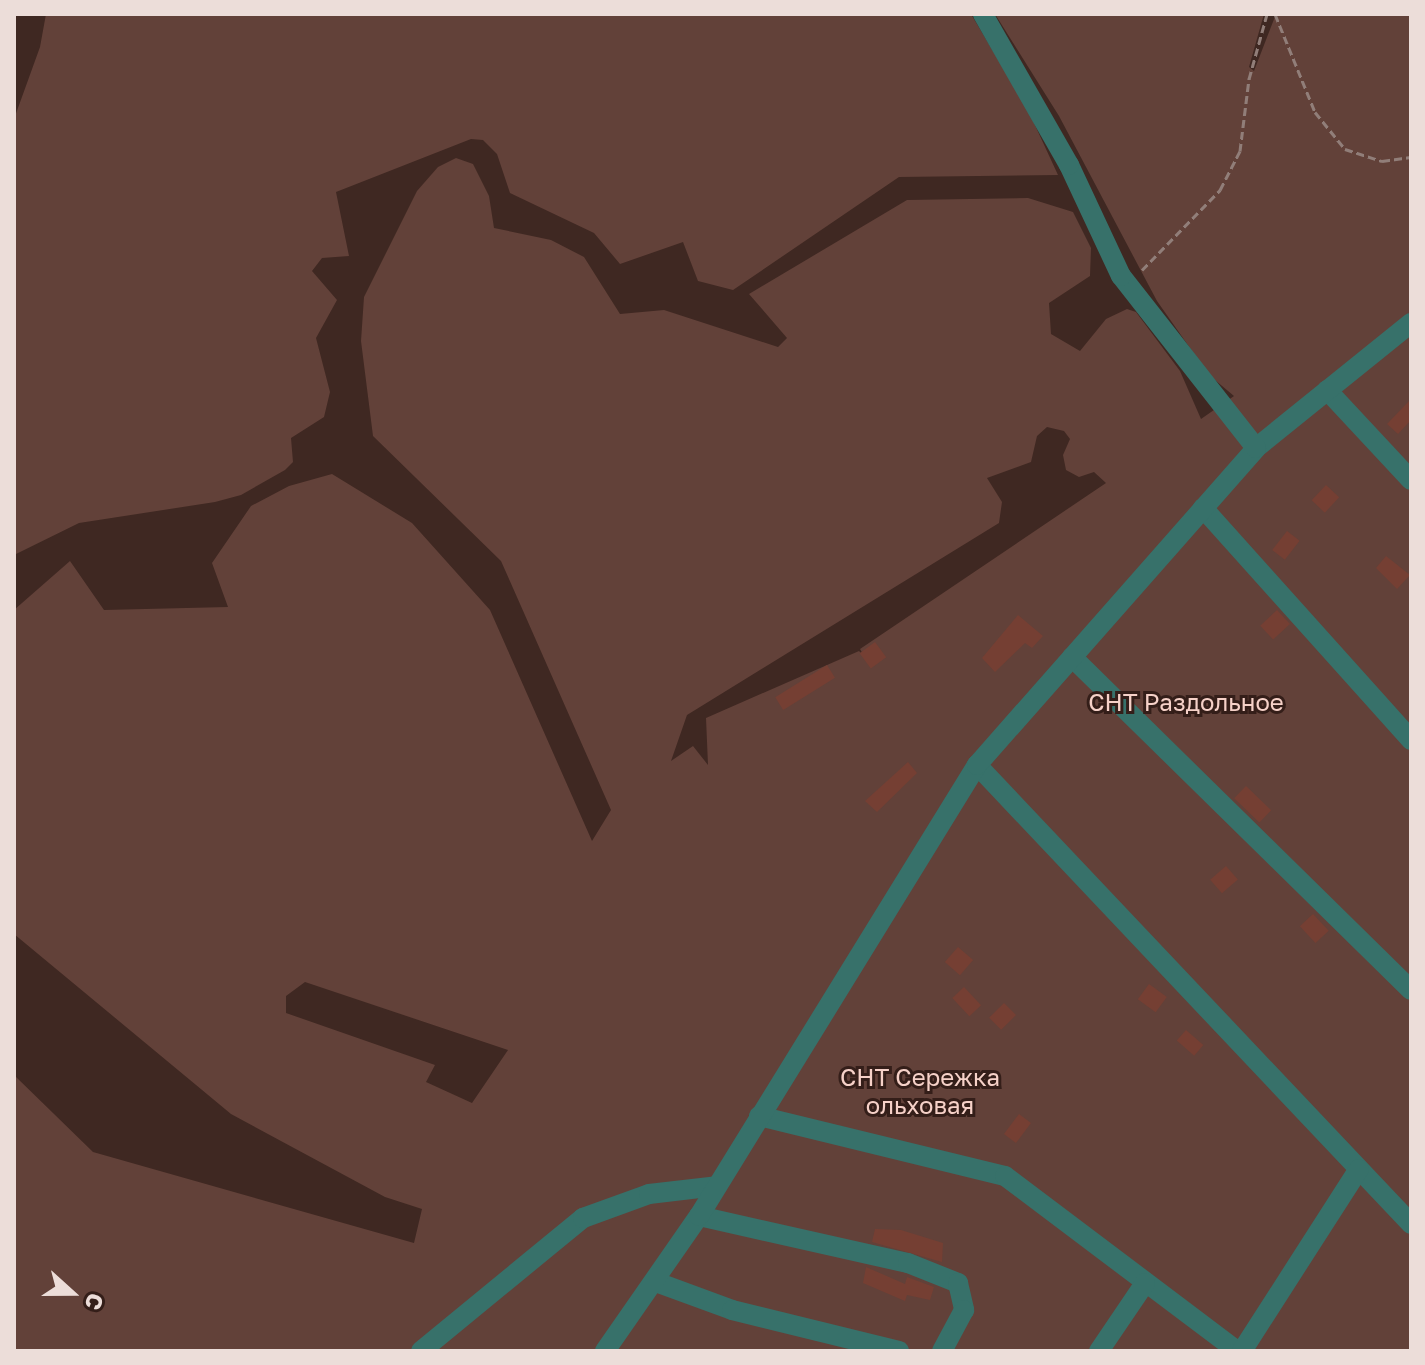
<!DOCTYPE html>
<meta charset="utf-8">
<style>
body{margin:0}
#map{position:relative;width:1425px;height:1365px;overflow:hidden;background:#3f2822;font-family:"Golos Text",sans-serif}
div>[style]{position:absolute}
.green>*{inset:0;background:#624139}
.building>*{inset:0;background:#753f33;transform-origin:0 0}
.path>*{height:3px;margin-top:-1.5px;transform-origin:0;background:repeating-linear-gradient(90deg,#917e79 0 8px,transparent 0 12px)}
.minor>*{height:20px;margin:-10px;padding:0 10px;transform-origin:10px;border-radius:10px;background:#37716a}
span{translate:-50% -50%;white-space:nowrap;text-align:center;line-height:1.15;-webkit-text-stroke:6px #341e19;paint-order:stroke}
.park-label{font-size:24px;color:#f6d1c8}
.frame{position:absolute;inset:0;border:16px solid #ecddd9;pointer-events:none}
.north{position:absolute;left:32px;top:1253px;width:80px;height:80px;-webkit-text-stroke:6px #341e19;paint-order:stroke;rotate:111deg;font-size:22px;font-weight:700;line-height:32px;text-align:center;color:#ecddd9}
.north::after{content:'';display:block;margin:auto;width:28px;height:36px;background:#ecddd9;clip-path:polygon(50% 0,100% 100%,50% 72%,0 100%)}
</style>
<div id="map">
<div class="green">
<i style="clip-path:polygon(46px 14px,971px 14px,1028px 110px,1058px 175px,899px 177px,733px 290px,698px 281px,683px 242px,620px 264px,594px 233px,510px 193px,497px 154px,483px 140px,471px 139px,336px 192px,349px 256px,322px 258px,312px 271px,337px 300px,316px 338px,330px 392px,324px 417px,291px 438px,293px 462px,285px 470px,241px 495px,215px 502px,79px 523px,14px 555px,14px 119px,40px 47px)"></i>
<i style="clip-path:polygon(evenodd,995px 14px,1264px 14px,1249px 67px,1254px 71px,1276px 14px,1411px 14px,1411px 1351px,14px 1351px,14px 1075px,93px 1152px,414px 1243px,422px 1209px,385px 1197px,231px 1114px,14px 934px,14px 610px,70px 561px,104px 610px,228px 607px,212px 563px,251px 506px,289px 486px,332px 474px,412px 523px,490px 610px,592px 841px,611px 810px,501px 561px,373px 436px,361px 341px,364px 297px,417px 191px,438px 167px,456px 158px,473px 164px,489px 196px,494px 228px,551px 240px,584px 257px,620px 314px,664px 310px,778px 347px,787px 338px,749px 294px,907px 200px,1028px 198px,1073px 212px,1091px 248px,1090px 276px,1049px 303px,1051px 334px,1080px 351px,1106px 319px,1127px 309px,1136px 312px,1180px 371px,1201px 419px,1234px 396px,1209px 375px,1157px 301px,1059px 116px,995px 14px,1047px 427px,1064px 431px,1070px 439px,1063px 455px,1066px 470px,1079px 477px,1094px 472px,1106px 483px,860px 649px,864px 656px,859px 651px,706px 718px,708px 765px,693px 746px,671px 761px,687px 715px,999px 523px,1002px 502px,987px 478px,1031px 462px,1037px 436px,1047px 427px,995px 14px,305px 982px,508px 1050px,472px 1103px,426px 1082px,435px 1065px,286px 1013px,286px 996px,305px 982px)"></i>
</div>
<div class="building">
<i style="clip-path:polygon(1411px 399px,1411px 420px,1398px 434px,1387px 424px)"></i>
<i style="left:1326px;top:485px;width:18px;height:21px;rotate:43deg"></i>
<i style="left:1287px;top:531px;width:16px;height:24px;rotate:38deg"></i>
<i style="clip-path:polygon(1386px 556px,1410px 575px,1397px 589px,1376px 568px)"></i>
<i style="left:1277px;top:610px;width:19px;height:23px;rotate:47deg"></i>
<i style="clip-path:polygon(1018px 615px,1043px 636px,1032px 648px,1025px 643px,995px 672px,982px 658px)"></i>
<i style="left:875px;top:642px;width:19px;height:19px;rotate:54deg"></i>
<i style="left:827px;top:665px;width:15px;height:61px;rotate:58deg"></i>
<i style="clip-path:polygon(908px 762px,917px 773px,877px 812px,865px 801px)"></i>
<i style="left:1246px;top:786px;width:35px;height:17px;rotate:44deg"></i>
<i style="left:1226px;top:866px;width:18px;height:21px;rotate:49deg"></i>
<i style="left:1313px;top:914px;width:23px;height:18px;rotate:47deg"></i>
<i style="left:958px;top:947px;width:20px;height:20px;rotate:41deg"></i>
<i style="left:1149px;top:984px;width:22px;height:19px;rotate:36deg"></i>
<i style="left:964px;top:987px;width:25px;height:16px;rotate:47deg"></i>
<i style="left:1004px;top:1003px;width:17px;height:21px;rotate:45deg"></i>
<i style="left:1186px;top:1030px;width:23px;height:14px;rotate:41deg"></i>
<i style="left:1019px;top:1114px;width:15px;height:25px;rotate:37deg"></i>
<i style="clip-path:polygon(875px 1229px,901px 1230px,943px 1243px,942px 1262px,872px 1242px)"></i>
<i style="clip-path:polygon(866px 1267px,905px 1284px,907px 1277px,934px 1287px,930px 1300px,907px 1295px,905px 1301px,863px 1283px)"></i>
</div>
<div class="path">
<i style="left:1275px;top:14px;width:106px;rotate:67.8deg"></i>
<i style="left:1315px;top:112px;width:48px;rotate:51deg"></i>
<i style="left:1345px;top:149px;width:39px;rotate:18deg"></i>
<i style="left:1382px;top:161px;width:29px;rotate:-8deg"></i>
<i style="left:1142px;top:270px;width:112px;rotate:-45.7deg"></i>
<i style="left:1220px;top:190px;width:44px;rotate:-62.9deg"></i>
<i style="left:1240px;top:151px;width:73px;rotate:-82.9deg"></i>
<i style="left:1249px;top:79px;width:67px;rotate:-74.5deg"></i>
</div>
<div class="minor">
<i style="left:1327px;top:390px;width:123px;rotate:47deg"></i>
<i style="left:1256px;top:448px;width:199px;rotate:-38.9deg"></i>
<i style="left:1203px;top:508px;width:312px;rotate:48.1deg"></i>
<i style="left:1072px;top:657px;width:475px;rotate:44.5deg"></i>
<i style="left:977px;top:765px;width:632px;rotate:46.6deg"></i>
<i style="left:759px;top:1116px;width:253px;rotate:13.7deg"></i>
<i style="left:1005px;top:1176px;width:291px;rotate:37deg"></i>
<i style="left:699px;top:1216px;width:214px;rotate:12.7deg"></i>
<i style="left:908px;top:1263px;width:54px;rotate:21.8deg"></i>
<i style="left:958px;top:1283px;width:28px;rotate:77deg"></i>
<i style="left:964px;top:1310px;width:47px;rotate:118.2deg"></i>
<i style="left:656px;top:1282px;width:81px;rotate:20.2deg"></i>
<i style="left:732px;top:1310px;width:172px;rotate:13.8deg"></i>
<i style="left:421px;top:1351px;width:210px;rotate:-39.4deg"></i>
<i style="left:583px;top:1218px;width:70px;rotate:-20deg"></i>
<i style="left:649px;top:1194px;width:68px;rotate:-6.7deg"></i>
<i style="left:605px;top:1351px;width:165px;rotate:-55.2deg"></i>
<i style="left:699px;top:1216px;width:530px;rotate:-58.35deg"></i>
<i style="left:977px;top:765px;width:422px;rotate:-48.6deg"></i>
<i style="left:1256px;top:448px;width:219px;rotate:-128.1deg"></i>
<i style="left:1121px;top:276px;width:123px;rotate:-115.1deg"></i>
<i style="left:1069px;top:165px;width:174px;rotate:-119.7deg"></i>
<i style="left:1099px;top:1351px;width:82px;rotate:-55.9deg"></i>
<i style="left:1242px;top:1351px;width:216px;rotate:-57.3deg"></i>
</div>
<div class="park-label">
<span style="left:1186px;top:702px">СНТ Раздольное</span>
<span style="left:920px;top:1091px">СНТ Сережка<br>ольховая</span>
</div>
<div class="frame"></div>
<div class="north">С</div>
</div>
